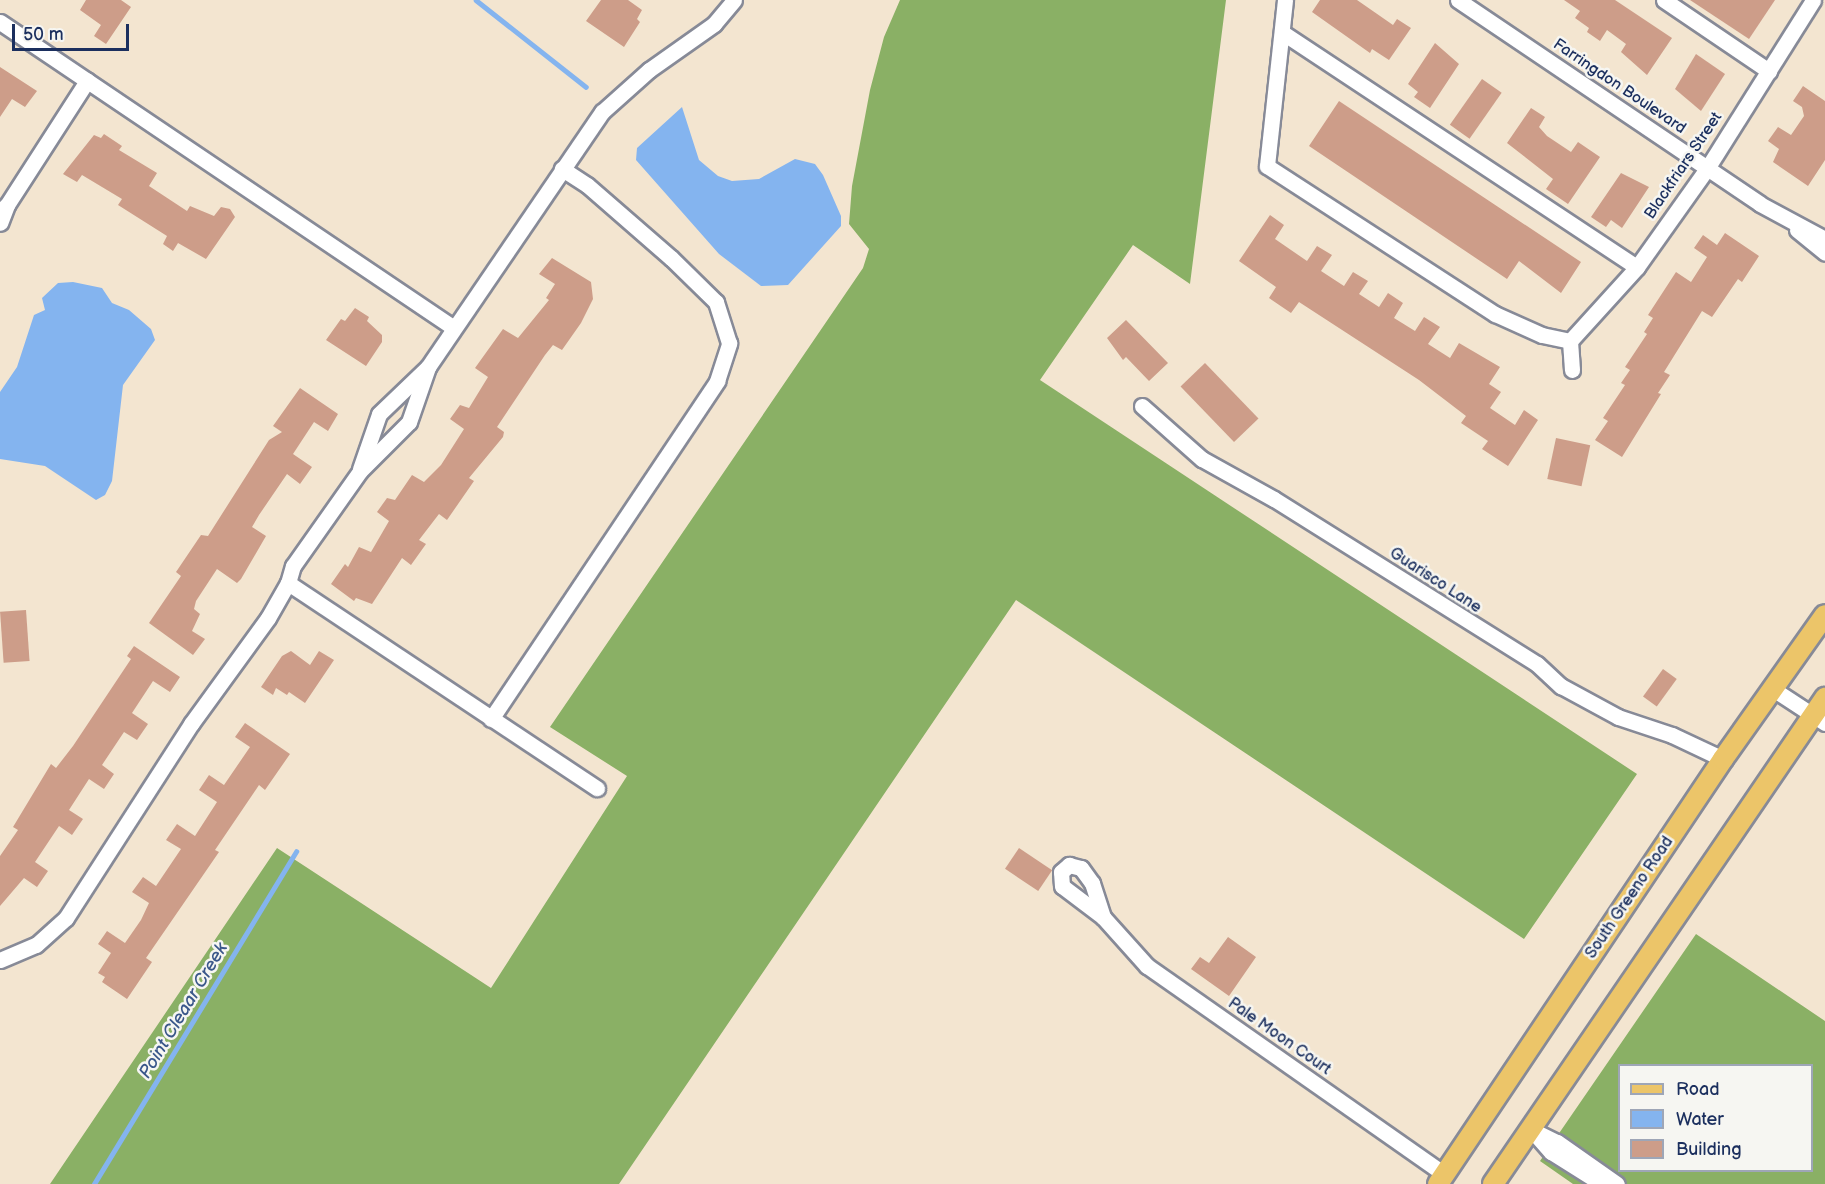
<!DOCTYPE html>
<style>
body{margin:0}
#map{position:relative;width:1825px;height:1184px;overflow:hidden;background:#f3e5d0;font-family:"Balsamiq Sans",sans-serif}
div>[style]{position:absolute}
.forest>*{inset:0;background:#8ab065}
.water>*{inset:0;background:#84b4ef}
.stream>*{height:4.5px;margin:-2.25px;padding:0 2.25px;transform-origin:2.25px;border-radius:2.25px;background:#84b4ef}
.building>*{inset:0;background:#cd9d89;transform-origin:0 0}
.roads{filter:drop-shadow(2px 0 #878a97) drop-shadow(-2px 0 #878a97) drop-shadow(0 2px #878a97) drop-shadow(0 -2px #878a97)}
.minor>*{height:15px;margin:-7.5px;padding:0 7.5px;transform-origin:7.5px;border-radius:7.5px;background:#fff}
.major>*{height:20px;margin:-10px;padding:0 10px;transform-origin:10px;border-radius:10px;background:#ecc569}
span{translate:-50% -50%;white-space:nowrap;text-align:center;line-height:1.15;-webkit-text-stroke:5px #f6f6f2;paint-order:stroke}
.street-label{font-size:16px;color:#1b2f5e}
.water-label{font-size:18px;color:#3a578a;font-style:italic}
.legend{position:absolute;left:1618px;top:1064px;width:195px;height:108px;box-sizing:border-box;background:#f6f6f2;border:2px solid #9ea6b7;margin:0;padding:8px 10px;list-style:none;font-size:18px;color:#1b2f5e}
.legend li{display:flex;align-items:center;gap:12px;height:30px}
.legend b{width:30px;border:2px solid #9ea6b7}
.scale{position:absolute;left:12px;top:24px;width:117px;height:27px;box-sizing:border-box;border:3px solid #1b2f5e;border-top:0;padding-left:8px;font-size:18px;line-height:21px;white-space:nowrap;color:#1b2f5e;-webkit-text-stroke:4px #f6f6f2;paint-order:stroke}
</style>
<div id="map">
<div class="forest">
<i style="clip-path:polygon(900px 0,1226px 0,1190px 284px,1133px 245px,1040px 380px,1637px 774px,1524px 939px,1016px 600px,619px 1184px,50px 1184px,277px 848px,491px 988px,627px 776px,550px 727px,863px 268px,869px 249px,849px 224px,852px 186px,870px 90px,884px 37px)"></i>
<i style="clip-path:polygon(evenodd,1696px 934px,1825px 1021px,1825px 1184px,1573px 1184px,1540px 1161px,1696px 934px,1620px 1066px,1812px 1066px,1812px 1170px,1620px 1170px,1620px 1066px)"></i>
</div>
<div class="water">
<i style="clip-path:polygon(682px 107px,699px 160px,718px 176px,732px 181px,759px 179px,795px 159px,815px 164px,823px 175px,841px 216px,841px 226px,788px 285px,761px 286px,719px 254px,636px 160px,637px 148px)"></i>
<i style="clip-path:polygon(73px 282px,102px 288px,112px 303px,129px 310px,151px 329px,155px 340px,123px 385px,112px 481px,105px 495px,96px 500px,45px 466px,0 459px,0 392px,17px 367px,34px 315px,45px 310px,42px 298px,58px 283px)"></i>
</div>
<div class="stream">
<i style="left:476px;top:0;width:140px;rotate:38.3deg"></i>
<i style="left:94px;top:1184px;width:389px;rotate:-58.7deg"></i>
</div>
<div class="building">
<i style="clip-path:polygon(86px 0,121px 0,131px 7px,106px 44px,94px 36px,101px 25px,80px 10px)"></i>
<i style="clip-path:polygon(601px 0,628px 0,642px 10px,637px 19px,640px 22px,624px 47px,586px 21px)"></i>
<i style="clip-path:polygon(1320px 0,1357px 0,1393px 25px,1397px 19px,1411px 28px,1389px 60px,1372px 49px,1370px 53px,1312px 12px)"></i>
<i style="clip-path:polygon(1564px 0,1615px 0,1672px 38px,1647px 75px,1621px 52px,1626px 44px,1607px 30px,1600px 41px,1587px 32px,1589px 28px,1575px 18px,1580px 11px)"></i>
<i style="clip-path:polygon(1690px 0,1775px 0,1749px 39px)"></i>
<i style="clip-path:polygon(1435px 43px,1459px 64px,1430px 108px,1414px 97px,1418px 92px,1408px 84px)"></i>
<i style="clip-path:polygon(1696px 54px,1725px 74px,1701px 111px,1675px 89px)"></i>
<i style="clip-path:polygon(0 67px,37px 91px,25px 107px,12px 99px,0 117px)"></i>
<i style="left:1482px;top:79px;width:24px;height:56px;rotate:35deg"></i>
<i style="clip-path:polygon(1803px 86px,1825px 101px,1825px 160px,1808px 186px,1773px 162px,1779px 149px,1768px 141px,1778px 127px,1791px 135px,1804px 116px,1802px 107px,1793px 101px)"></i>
<i style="clip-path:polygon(1339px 101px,1581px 262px,1561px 293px,1519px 261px,1507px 279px,1309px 146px)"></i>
<i style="clip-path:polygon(1531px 108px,1545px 117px,1539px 127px,1547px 136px,1571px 152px,1578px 142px,1600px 157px,1568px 204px,1546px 189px,1553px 179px,1507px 143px)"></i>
<i style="clip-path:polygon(104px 134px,122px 146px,119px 150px,157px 173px,149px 186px,187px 211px,190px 206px,214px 216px,221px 207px,230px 209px,235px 217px,206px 259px,178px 243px,173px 251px,163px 244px,167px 236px,118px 205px,122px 199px,82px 175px,77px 182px,63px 174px,94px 135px,101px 138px)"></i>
<i style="clip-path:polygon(1621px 173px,1649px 187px,1622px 228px,1611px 220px,1606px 227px,1591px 217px)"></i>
<i style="clip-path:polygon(1270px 215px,1284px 225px,1275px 239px,1307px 261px,1317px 246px,1332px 255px,1321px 271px,1344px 286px,1353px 272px,1368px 281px,1359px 294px,1379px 307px,1388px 293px,1403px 303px,1394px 318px,1415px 331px,1424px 317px,1440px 327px,1428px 344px,1450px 358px,1459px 343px,1500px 367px,1489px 384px,1501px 392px,1490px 408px,1515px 425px,1524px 410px,1538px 420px,1508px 466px,1482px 449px,1488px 441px,1461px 423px,1466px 416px,1419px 380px,1299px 302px,1291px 313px,1269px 298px,1276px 287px,1239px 261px)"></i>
<i style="clip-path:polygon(1725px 233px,1759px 256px,1742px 282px,1738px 279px,1712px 317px,1702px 311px,1664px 372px,1670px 375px,1658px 393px,1661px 394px,1622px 457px,1595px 440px,1608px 421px,1603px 418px,1625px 385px,1621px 383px,1630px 370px,1625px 367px,1647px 334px,1644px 332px,1653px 318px,1648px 315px,1676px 272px,1691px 282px,1707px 257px,1694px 248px,1703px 235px,1717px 245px)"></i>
<i style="clip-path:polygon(552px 258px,591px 282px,593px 299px,581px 323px,562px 350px,553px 345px,545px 355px,497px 427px,504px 432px,503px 437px,469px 478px,474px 481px,447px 520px,439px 514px,419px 540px,426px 544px,411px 565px,402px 558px,372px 604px,356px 598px,354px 601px,331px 584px,345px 564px,348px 567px,359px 547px,371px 552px,389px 521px,377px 512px,387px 498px,395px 500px,412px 475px,424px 482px,441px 465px,464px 429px,450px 419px,460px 405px,469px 408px,488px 377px,475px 368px,503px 329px,518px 338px,549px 300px,546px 298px,555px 284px,539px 274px)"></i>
<i style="clip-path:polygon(355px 308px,369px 317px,367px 321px,382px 335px,382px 342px,366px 366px,326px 340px,341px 319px,345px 321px)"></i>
<i style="clip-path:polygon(1126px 320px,1168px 363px,1149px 381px,1126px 357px,1123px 360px,1107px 338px)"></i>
<i style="left:1205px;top:363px;width:77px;height:34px;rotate:46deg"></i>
<i style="clip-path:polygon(300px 388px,338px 414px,328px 431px,314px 422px,293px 454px,312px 467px,300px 484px,287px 474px,259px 515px,252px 527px,266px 536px,241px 579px,237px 583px,217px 569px,196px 601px,194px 609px,200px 614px,192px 631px,205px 639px,193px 655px,149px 623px,181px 576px,176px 572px,201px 535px,208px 536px,269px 440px,282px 432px,273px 426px)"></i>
<i style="left:1556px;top:438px;width:35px;height:42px;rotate:12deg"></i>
<i style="left:26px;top:610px;width:51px;height:26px;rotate:86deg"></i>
<i style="clip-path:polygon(134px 646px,180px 677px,170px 692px,153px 681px,132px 713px,148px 724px,137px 740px,124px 732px,102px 765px,114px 774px,104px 789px,89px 779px,69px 810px,83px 819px,72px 835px,59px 826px,35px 862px,48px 871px,37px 887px,24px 878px,0 906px,0 856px,18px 830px,13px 827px,51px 764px,56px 768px,73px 746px,131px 659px,127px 656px)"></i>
<i style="clip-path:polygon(291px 651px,310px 665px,319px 651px,334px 660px,305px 703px,289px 692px,287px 695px,276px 688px,273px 695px,261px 687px,282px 656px)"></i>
<i style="left:1663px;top:669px;width:17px;height:34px;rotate:36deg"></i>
<i style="clip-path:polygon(245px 723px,290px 754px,265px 790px,259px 785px,215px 850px,219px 852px,146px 958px,152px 962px,127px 999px,102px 982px,105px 977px,98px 973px,111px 953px,98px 944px,107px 931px,125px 943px,141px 920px,149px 903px,132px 892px,143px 877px,156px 886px,181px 849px,166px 840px,177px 824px,195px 836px,217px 802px,199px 790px,209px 775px,224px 785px,250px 747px,235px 737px)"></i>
<i style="left:1019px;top:848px;width:40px;height:25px;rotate:34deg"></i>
<i style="clip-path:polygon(1228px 937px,1256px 957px,1229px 996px,1191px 969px,1200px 957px,1209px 963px)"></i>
</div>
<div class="roads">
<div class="minor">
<i style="left:1285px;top:0;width:167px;rotate:96.2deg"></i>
<i style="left:1267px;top:166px;width:272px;rotate:33deg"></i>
<i style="left:1495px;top:314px;width:51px;rotate:24.1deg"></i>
<i style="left:1542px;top:335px;width:29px;rotate:12deg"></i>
<i style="left:1458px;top:0;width:364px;rotate:34deg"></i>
<i style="left:1760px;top:204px;width:74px;rotate:28.3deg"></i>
<i style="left:1664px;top:0;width:127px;rotate:34.1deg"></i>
<i style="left:0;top:22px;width:547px;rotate:33.98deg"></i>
<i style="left:1283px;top:33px;width:424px;rotate:33.5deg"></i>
<i style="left:7px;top:205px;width:148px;rotate:-57.2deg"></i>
<i style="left:0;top:211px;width:9px;rotate:-41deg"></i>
<i style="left:7px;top:205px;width:19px;rotate:111deg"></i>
<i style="left:1797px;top:230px;width:36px;rotate:39deg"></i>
<i style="left:1570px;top:341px;width:100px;rotate:-47.8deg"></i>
<i style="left:1637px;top:267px;width:123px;rotate:-54.6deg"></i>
<i style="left:1708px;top:167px;width:197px;rotate:-57.8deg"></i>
<i style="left:1570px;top:341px;width:29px;rotate:86deg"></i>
<i style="left:1142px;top:406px;width:80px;rotate:41.5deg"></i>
<i style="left:1202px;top:459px;width:82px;rotate:29.1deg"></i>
<i style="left:1274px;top:499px;width:310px;rotate:32.1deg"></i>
<i style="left:1537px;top:664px;width:33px;rotate:43deg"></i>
<i style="left:1561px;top:686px;width:65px;rotate:28.5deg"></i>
<i style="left:1618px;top:717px;width:57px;rotate:18.4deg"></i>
<i style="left:1672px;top:735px;width:56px;rotate:25.2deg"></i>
<i style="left:360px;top:469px;width:58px;rotate:-70.9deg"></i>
<i style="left:379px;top:414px;width:68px;rotate:-43.8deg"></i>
<i style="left:428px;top:367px;width:309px;rotate:-55.7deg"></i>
<i style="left:602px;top:112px;width:63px;rotate:-41.8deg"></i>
<i style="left:649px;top:70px;width:80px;rotate:-35.3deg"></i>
<i style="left:714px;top:24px;width:31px;rotate:-50deg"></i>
<i style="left:288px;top:583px;width:371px;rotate:33.6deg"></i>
<i style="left:1773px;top:689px;width:62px;rotate:33.2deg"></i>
<i style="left:491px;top:719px;width:407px;rotate:-56.2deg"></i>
<i style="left:717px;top:381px;width:40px;rotate:-72deg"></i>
<i style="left:729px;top:343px;width:43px;rotate:-107.6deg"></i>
<i style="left:716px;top:302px;width:63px;rotate:-135.6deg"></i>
<i style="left:671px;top:258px;width:111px;rotate:-139deg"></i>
<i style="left:587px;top:185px;width:30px;rotate:-147deg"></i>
<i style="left:1069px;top:865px;width:12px;rotate:14deg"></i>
<i style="left:1081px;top:868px;width:19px;rotate:54deg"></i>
<i style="left:1092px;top:883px;width:36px;rotate:72deg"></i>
<i style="left:1103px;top:917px;width:51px;rotate:-142.9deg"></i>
<i style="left:1062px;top:886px;width:14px;rotate:-94deg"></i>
<i style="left:1061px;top:872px;width:11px;rotate:-41deg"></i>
<i style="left:1103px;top:917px;width:66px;rotate:48.1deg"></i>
<i style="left:1147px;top:966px;width:363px;rotate:35deg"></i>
<i style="left:0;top:960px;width:39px;rotate:-23deg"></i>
<i style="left:36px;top:945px;width:40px;rotate:-42deg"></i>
<i style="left:66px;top:918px;width:231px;rotate:-57.2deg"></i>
<i style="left:191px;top:724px;width:131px;rotate:-54deg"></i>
<i style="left:268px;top:618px;width:40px;rotate:-60.3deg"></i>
<i style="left:288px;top:583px;width:18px;rotate:-74deg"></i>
<i style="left:293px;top:566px;width:116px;rotate:-54.8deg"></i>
<i style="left:360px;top:471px;width:69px;rotate:-45deg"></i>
<i style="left:409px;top:422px;width:58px;rotate:-70.9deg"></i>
<i style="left:1530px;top:1129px;width:30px;rotate:26deg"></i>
<i style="left:1557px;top:1142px;width:73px;rotate:35deg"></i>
<i style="left:1536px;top:1135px;width:23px;rotate:49deg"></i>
<i style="left:1551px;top:1152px;width:60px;rotate:32.1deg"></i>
</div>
<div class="major">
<i style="left:1438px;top:1184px;width:512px;rotate:-56.15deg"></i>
<i style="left:1723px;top:759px;width:176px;rotate:-54.7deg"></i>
<i style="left:1493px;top:1184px;width:589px;rotate:-55.66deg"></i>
</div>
</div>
<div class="street-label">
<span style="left:1619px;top:87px;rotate:34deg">Farringdon Boulevard</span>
<span style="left:1684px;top:166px;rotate:-56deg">Blackfriars Street</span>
<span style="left:1435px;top:581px;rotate:33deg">Guarisco Lane</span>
<span style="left:1630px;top:898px;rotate:-56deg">South Greeno Road</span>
<span style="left:1279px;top:1037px;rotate:35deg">Pale Moon Court</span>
</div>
<div class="water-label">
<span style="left:184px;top:1011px;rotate:-59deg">Point Cleaar Creek</span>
</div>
<ul class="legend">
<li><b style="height:8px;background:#ecc569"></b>Road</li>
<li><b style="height:16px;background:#84b4ef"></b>Water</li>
<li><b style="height:16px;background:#cd9d89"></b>Building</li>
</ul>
<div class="scale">50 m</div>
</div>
